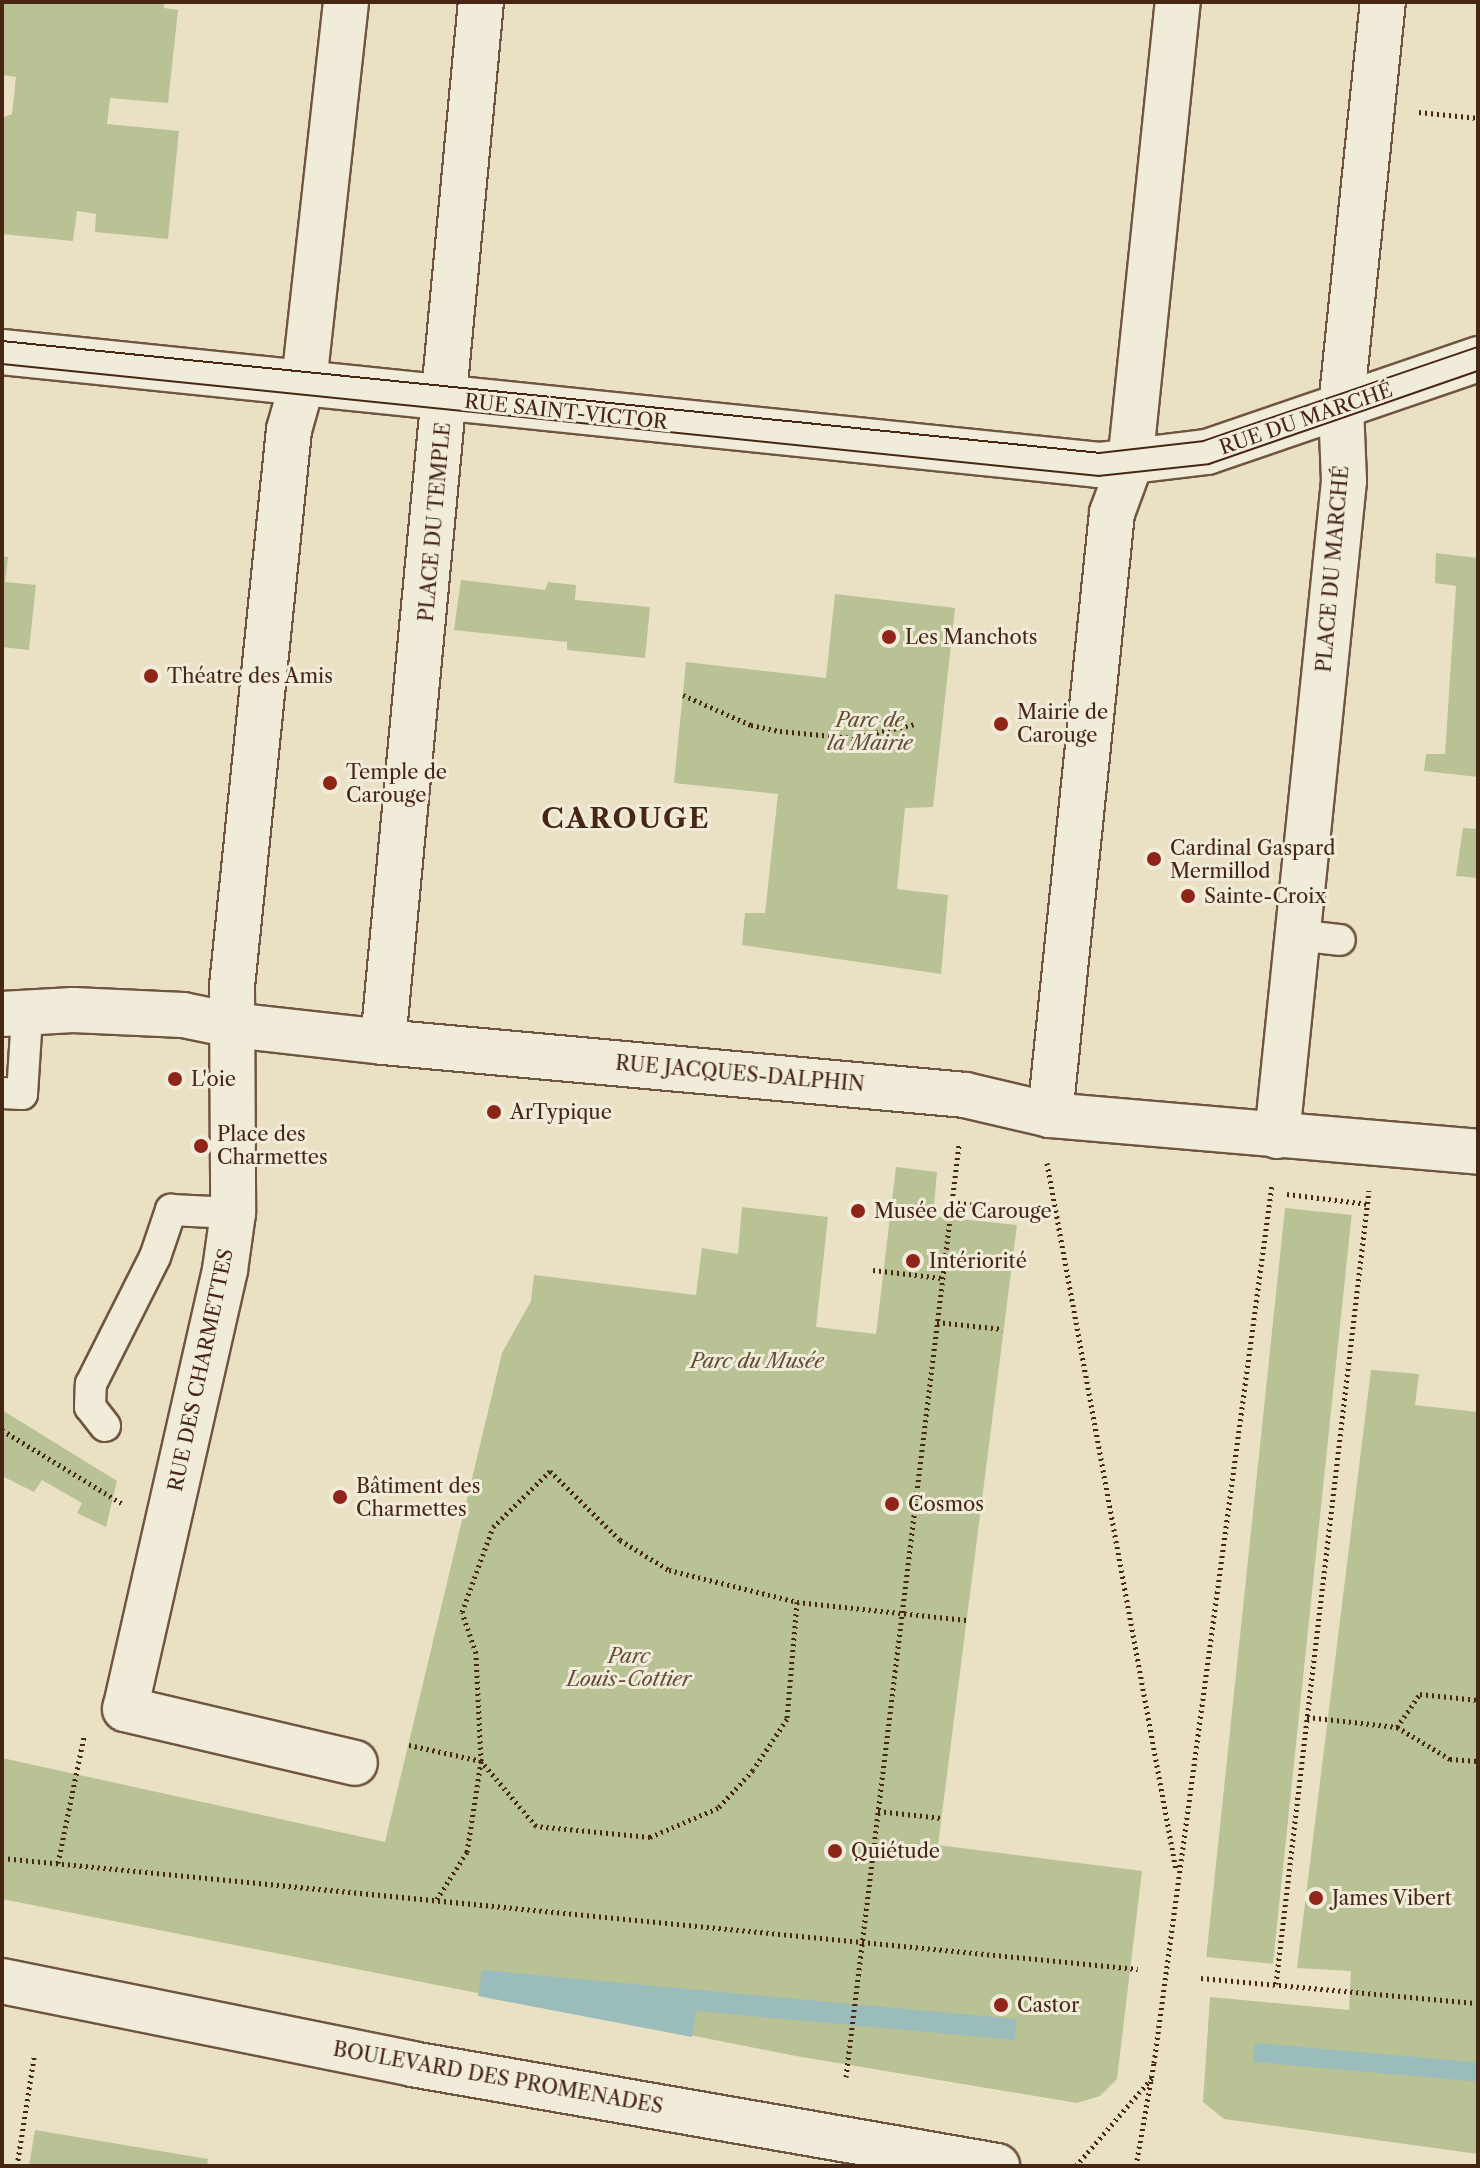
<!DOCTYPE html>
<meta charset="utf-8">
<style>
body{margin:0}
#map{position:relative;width:1480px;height:2168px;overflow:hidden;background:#eae1c5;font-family:"Libre Caslon Text",serif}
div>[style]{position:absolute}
.green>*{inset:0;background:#b8c294;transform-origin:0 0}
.water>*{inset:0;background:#9abcbb;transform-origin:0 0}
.path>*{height:5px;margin-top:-2.5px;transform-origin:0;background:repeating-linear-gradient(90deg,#472614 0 2px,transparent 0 6px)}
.roads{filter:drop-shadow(2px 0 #705540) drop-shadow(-2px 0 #705540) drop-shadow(0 2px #705540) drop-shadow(0 -2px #705540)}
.service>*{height:30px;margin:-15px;padding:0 15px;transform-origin:15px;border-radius:15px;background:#f1ecd9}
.pedestrian>*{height:44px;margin:-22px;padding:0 22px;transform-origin:22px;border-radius:22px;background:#f1ecd9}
.minor>*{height:44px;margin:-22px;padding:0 22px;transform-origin:22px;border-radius:22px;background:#f1ecd9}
.tertiary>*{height:44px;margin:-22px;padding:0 22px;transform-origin:22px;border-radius:22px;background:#f1ecd9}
.tram>*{height:2px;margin:-1px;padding:0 1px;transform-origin:1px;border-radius:1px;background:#472614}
.dots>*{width:22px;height:22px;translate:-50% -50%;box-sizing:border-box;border:4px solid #f1ecd9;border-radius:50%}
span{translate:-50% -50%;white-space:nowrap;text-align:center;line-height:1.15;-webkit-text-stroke:6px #f1ecd9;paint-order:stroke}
.street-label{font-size:20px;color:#472614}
.poi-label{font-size:20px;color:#472614}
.left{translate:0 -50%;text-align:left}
.park-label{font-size:20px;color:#634d34;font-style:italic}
.district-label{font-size:28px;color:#472614;font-weight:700;letter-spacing:2px}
.frame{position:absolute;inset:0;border:4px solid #472614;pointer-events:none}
</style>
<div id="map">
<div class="green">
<i style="clip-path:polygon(2px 2px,164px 2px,164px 8px,178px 10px,168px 103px,110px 98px,107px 124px,179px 131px,168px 239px,95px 232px,96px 214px,77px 211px,73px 241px,2px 234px,2px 118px,12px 114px,16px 77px,2px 75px)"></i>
<i style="clip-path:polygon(1436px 553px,1478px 558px,1478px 777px,1424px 771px,1426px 754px,1445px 754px,1456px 586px,1435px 583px)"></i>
<i style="clip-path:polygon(2px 556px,8px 557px,5px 582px,36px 585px,29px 650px,2px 647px)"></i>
<i style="clip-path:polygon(461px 580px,545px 590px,548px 582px,576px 585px,575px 600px,650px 607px,645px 658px,567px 650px,567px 642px,454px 630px)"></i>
<i style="clip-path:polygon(835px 594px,955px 608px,933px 807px,905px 808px,897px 889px,948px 895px,941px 974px,742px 945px,745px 913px,765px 913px,778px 794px,674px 783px,686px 662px,826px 678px)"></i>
<i style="clip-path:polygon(1463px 828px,1478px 829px,1478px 878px,1456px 876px)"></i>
<i style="clip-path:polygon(896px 1167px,937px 1172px,933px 1216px,1017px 1225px,938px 1845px,1142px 1871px,1117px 2079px,1100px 2096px,1077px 2103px,796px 2056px,2px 1899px,2px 1758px,385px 1842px,502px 1353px,531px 1301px,534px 1275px,696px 1295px,702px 1248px,738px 1254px,742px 1207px,828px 1217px,816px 1327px,876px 1334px)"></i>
<i style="left:1285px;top:1208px;width:67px;height:753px;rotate:6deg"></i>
<i style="clip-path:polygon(1371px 1370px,1419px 1374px,1415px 1405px,1478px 1412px,1478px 2154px,1224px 2119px,1203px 2102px,1210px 1997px,1349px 2010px,1351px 1971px,1297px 1968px)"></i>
<i style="clip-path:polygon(2px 1410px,117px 1481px,106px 1527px,77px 1513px,82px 1503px,42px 1480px,34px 1492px,2px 1476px)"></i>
<i style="clip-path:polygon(35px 2130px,208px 2159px,207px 2166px,29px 2166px)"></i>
</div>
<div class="water">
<i style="clip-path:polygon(482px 1970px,1016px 2019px,1015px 2040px,696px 2011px,692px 2037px,478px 1996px)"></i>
<i style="left:1255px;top:2043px;width:224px;height:19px;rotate:5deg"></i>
</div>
<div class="path">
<i style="left:1419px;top:112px;width:59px;rotate:5.8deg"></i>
<i style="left:683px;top:695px;width:74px;rotate:23.8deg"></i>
<i style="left:751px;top:725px;width:30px;rotate:12deg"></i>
<i style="left:780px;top:731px;width:73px;rotate:5.5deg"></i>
<i style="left:853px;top:738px;width:64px;rotate:-12.7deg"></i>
<i style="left:1047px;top:1163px;width:719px;rotate:79.66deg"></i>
<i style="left:1287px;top:1194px;width:82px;rotate:7deg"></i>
<i style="left:952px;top:1202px;width:68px;rotate:7.7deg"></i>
<i style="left:873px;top:1270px;width:69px;rotate:6.6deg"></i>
<i style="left:937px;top:1322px;width:66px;rotate:6.1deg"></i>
<i style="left:2px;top:1430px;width:140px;rotate:31.5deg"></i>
<i style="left:797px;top:1602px;width:117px;rotate:94.9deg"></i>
<i style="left:787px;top:1719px;width:61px;rotate:123.7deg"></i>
<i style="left:753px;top:1770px;width:52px;rotate:132.6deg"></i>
<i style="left:718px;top:1808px;width:74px;rotate:156.9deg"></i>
<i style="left:650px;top:1837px;width:115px;rotate:-174.5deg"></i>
<i style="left:536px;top:1826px;width:85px;rotate:-130.2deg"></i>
<i style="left:481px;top:1761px;width:108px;rotate:-92.7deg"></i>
<i style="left:476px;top:1653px;width:43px;rotate:-108.9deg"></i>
<i style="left:462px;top:1612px;width:90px;rotate:-70deg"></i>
<i style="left:493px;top:1527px;width:80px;rotate:-44.5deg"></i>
<i style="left:550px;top:1471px;width:98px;rotate:44.6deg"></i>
<i style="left:620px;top:1540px;width:57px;rotate:31.5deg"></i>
<i style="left:669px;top:1570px;width:132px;rotate:14deg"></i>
<i style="left:797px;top:1602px;width:170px;rotate:6.1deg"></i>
<i style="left:1307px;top:1717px;width:91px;rotate:6.3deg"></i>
<i style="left:1397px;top:1727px;width:40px;rotate:-55.1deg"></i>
<i style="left:1420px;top:1694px;width:58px;rotate:5.9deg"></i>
<i style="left:1397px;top:1727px;width:62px;rotate:31.1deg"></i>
<i style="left:1450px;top:1759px;width:28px;rotate:4deg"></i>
<i style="left:409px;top:1745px;width:74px;rotate:12.5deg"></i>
<i style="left:481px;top:1761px;width:92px;rotate:98.7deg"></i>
<i style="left:467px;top:1852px;width:56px;rotate:122.6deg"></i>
<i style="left:878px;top:1811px;width:64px;rotate:6.2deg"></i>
<i style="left:2px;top:1858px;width:1141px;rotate:5.58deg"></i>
<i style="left:58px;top:1863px;width:130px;rotate:-78.4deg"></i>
<i style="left:1201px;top:1978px;width:278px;rotate:5.2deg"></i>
<i style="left:1276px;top:1984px;width:799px;rotate:-83.32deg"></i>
<i style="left:846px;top:2077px;width:940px;rotate:-83.09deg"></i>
<i style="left:17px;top:2166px;width:110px;rotate:-81.1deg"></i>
<i style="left:1076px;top:2166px;width:116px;rotate:-49.2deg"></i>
<i style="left:1136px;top:2166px;width:105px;rotate:-80.1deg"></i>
<i style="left:1154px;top:2063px;width:886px;rotate:-82.35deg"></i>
</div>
<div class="roads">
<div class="service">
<i style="left:1296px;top:935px;width:44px;rotate:6.5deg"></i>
<i style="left:2px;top:1093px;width:20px;rotate:3deg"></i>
<i style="left:22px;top:1094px;width:78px;rotate:-86.3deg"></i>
<i style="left:105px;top:1426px;width:24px;rotate:-128deg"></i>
<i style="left:90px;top:1407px;width:23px;rotate:-88deg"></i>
<i style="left:91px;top:1384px;width:142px;rotate:-63.3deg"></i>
<i style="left:155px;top:1257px;width:50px;rotate:-71.2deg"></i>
<i style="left:171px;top:1210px;width:62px;rotate:2.8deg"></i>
</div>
<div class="pedestrian">
<i style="left:1130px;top:464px;width:464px;rotate:-84.1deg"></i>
</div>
<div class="minor">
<i style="left:346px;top:2px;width:373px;rotate:96.3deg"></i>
<i style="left:305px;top:373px;width:59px;rotate:105.7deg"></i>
<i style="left:289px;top:430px;width:559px;rotate:95.85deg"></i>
<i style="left:232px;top:986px;width:227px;rotate:89.7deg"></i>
<i style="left:233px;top:1213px;width:58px;rotate:98deg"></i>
<i style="left:225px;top:1270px;width:450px;rotate:102.8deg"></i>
<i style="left:125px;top:1709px;width:236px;rotate:13.2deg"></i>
<i style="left:2px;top:352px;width:1103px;rotate:5.88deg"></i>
<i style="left:1099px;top:465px;width:109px;rotate:-6.9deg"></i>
<i style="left:1207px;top:452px;width:287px;rotate:-18.9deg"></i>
<i style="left:2px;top:1014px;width:71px;rotate:-3.2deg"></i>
<i style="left:73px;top:1010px;width:110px;rotate:2.6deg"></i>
<i style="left:183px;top:1015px;width:50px;rotate:11.5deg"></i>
<i style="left:232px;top:1025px;width:152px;rotate:6.4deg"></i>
<i style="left:383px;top:1042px;width:584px;rotate:5.2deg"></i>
<i style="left:965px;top:1095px;width:87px;rotate:13.2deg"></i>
<i style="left:1050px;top:1115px;width:430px;rotate:4.9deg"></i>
<i style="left:383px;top:1042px;width:1045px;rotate:-84.62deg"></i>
<i style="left:1050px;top:1115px;width:605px;rotate:-84.12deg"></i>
<i style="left:1112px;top:513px;width:52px;rotate:-69.8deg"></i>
<i style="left:1277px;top:1136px;width:658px;rotate:-84.16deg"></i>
<i style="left:1344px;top:481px;width:74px;rotate:-92.3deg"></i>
<i style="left:1341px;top:407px;width:407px;rotate:-84.1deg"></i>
</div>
<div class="tertiary">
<i style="left:2px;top:1981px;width:418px;rotate:11.4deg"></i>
<i style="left:412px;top:2064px;width:594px;rotate:9.89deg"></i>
</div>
</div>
<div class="tram">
<i style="left:2px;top:341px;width:1104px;rotate:5.82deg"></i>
<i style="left:1100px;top:453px;width:104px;rotate:-6.6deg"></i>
<i style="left:1203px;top:441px;width:291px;rotate:-18.9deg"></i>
<i style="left:2px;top:364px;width:1103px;rotate:5.83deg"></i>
<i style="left:1099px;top:476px;width:111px;rotate:-6.2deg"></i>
<i style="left:1209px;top:464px;width:285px;rotate:-19.1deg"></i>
</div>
<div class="dots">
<i style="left:889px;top:637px;background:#8f2418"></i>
<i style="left:151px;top:676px;background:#8f2418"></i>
<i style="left:1001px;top:724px;background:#8f2418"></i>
<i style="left:330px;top:783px;background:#8f2418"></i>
<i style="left:1154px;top:859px;background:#8f2418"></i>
<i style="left:1188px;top:896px;background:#8f2418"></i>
<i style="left:175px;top:1079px;background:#8f2418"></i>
<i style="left:494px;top:1112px;background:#8f2418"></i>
<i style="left:201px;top:1146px;background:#8f2418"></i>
<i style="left:858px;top:1211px;background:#8f2418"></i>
<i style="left:913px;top:1261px;background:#8f2418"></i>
<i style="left:340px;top:1497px;background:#8f2418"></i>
<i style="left:892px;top:1504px;background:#8f2418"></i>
<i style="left:835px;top:1851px;background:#8f2418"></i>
<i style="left:1316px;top:1898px;background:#8f2418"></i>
<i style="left:1001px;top:2005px;background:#8f2418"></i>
</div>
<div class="street-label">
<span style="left:566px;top:412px;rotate:6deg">RUE SAINT-VICTOR</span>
<span style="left:1306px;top:419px;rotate:-19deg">RUE DU MARCHÉ</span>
<span style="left:435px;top:522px;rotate:-85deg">PLACE DU TEMPLE</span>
<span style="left:1333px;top:569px;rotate:-85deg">PLACE DU MARCHÉ</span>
<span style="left:740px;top:1074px;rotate:5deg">RUE JACQUES-DALPHIN</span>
<span style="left:201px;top:1370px;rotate:-78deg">RUE DES CHARMETTES</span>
<span style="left:498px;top:2078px;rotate:10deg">BOULEVARD DES PROMENADES</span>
</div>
<div class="poi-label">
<span class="left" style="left:905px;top:637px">Les Manchots</span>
<span class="left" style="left:167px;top:676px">Théatre des Amis</span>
<span class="left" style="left:1017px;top:724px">Mairie de<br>Carouge</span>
<span class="left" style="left:346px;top:784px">Temple de<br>Carouge</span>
<span class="left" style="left:1170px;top:860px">Cardinal Gaspard<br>Mermillod</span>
<span class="left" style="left:1204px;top:896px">Sainte-Croix</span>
<span class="left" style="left:191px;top:1079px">L'oie</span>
<span class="left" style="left:510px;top:1112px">ArTypique</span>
<span class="left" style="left:217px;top:1146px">Place des<br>Charmettes</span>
<span class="left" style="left:874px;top:1211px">Musée de Carouge</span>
<span class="left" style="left:929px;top:1261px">Intériorité</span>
<span class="left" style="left:356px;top:1498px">Bâtiment des<br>Charmettes</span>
<span class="left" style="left:908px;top:1504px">Cosmos</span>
<span class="left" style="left:851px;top:1851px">Quiétude</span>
<span class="left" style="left:1332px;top:1898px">James Vibert</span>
<span class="left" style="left:1017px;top:2005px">Castor</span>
</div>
<div class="park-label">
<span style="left:870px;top:732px">Parc de<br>la Mairie</span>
<span style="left:757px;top:1361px">Parc du Musée</span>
<span style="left:629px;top:1668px">Parc<br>Louis-Cottier</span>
</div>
<div class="district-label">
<span style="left:626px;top:818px">CAROUGE</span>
</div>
<div class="frame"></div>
</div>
